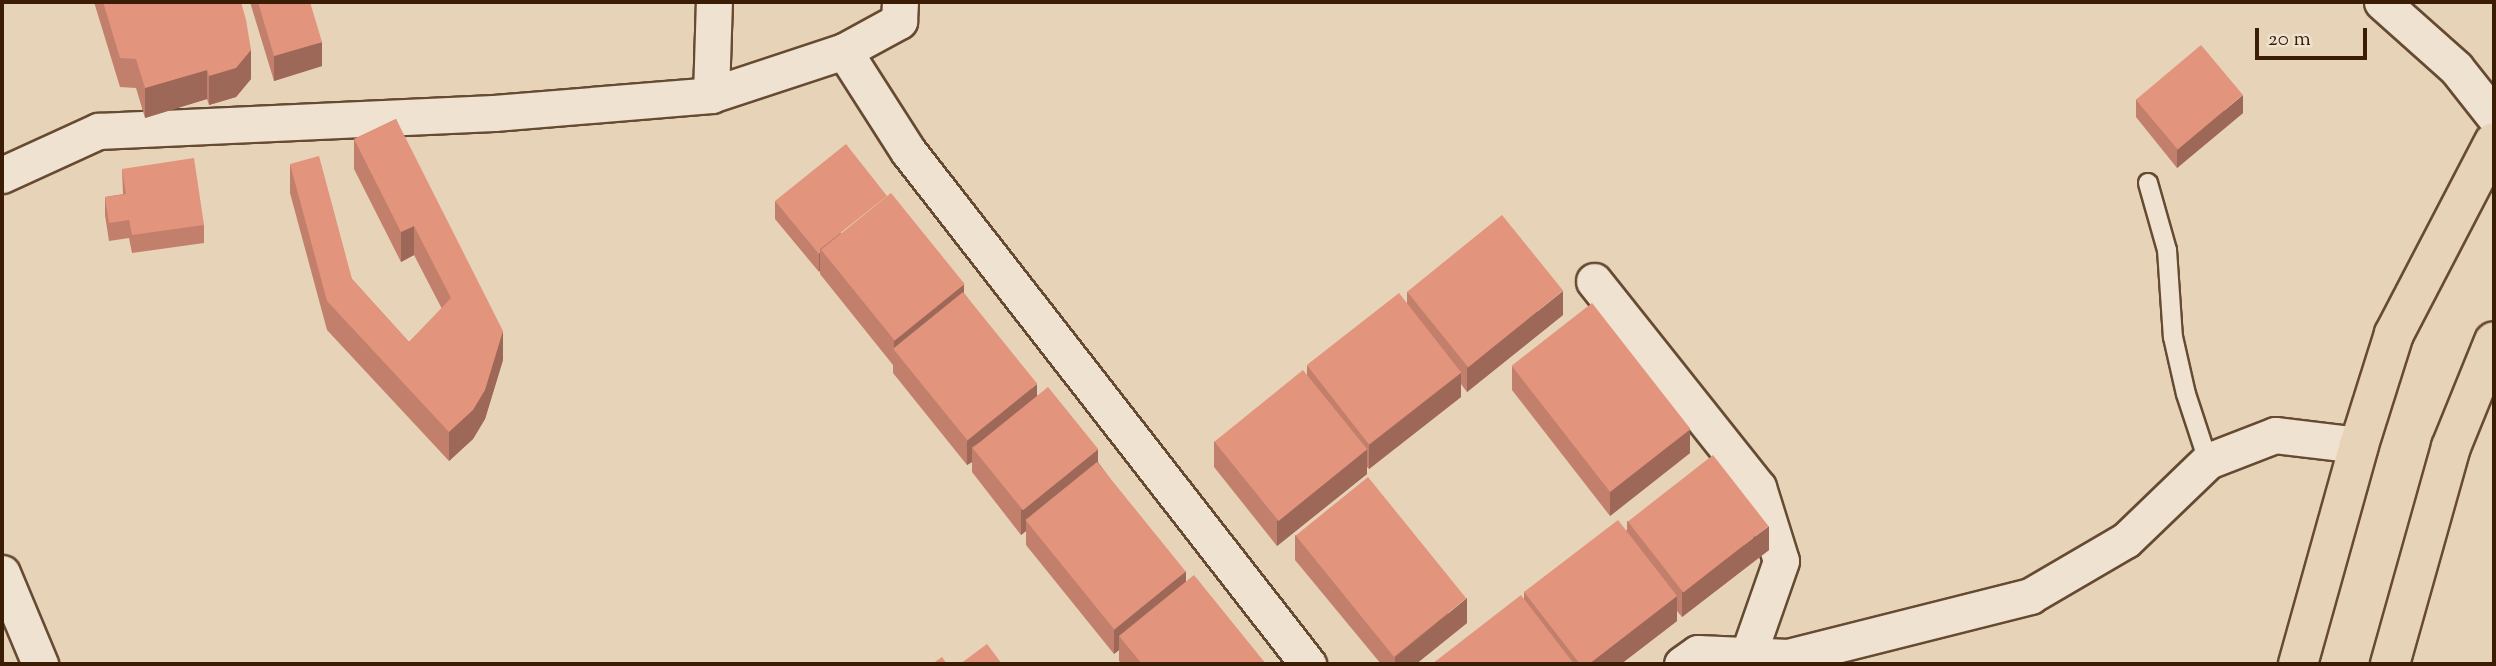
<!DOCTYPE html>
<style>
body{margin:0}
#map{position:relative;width:2496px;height:666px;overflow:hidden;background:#e7d3b7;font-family:"Sorts Mill Goudy",serif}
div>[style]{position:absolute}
.roads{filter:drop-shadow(2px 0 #664a32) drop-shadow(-2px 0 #664a32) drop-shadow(0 2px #664a32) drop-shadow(0 -2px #664a32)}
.lane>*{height:18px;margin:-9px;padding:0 9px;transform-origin:9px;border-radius:9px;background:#efe2d0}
.street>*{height:35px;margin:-17.5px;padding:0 17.5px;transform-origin:17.5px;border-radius:17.5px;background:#efe2d0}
.primary>*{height:38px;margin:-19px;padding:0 19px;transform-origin:19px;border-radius:19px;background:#e7d3b7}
.wall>*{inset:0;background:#c27f6c}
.shaded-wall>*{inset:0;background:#9e6858;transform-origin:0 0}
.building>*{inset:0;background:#e2947d;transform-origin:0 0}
span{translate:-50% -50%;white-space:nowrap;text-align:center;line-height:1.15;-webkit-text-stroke:5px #efe2d0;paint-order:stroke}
.frame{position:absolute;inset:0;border:4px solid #3b1d06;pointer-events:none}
.scale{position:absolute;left:2255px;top:28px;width:112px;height:32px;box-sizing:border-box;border:4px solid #3b1d06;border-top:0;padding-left:9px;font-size:21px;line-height:24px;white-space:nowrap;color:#3b1d06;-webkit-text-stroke:5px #efe2d0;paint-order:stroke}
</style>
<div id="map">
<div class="roads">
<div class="lane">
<i style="left:2148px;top:183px;width:70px;rotate:74.2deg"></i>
<i style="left:2167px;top:250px;width:87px;rotate:86.1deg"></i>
<i style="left:2173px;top:337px;width:58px;rotate:77.2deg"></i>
<i style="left:2186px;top:394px;width:71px;rotate:71.8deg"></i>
</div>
<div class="street">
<i style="left:2382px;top:2px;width:99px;rotate:41.7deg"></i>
<i style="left:2456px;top:68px;width:61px;rotate:51.6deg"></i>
<i style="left:844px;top:51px;width:63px;rotate:-28.6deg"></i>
<i style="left:899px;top:21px;width:19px;rotate:-87deg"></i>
<i style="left:711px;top:95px;width:93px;rotate:-88.2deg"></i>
<i style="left:2px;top:175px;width:106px;rotate:-24.6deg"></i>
<i style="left:98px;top:131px;width:396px;rotate:-2.6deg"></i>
<i style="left:494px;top:113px;width:218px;rotate:-4.7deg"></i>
<i style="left:711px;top:95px;width:140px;rotate:-18.3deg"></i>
<i style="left:844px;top:51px;width:119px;rotate:57.4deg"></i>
<i style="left:908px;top:151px;width:651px;rotate:52.06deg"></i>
<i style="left:1594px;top:281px;width:263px;rotate:51.5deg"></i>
<i style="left:1758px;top:487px;width:77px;rotate:72.7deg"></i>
<i style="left:1781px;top:561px;width:100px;rotate:109.3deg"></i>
<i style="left:2px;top:573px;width:99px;rotate:67.3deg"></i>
<i style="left:1682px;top:664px;width:19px;rotate:-35deg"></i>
<i style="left:1698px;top:653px;width:90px;rotate:2.5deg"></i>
<i style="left:1788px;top:657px;width:250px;rotate:-14.1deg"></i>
<i style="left:2030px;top:596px;width:111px;rotate:-30.3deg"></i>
<i style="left:2126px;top:540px;width:114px;rotate:-43.9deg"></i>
<i style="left:2208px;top:461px;width:72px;rotate:-21.2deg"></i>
<i style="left:2275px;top:435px;width:85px;rotate:6.8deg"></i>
</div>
<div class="primary">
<i style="left:2298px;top:664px;width:227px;rotate:-74.4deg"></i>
<i style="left:2359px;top:445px;width:116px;rotate:-72.5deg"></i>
<i style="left:2394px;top:334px;width:216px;rotate:-62.5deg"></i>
<i style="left:2390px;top:664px;width:225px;rotate:-74.3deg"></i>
<i style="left:2451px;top:447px;width:114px;rotate:-67.9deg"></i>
</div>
</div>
<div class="wall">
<i style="clip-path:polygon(94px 2px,241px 2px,251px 79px,236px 97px,209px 105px,207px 99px,145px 118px,136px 88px,120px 87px)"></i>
<i style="clip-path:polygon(250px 2px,310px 2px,322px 66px,274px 81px)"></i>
<i style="clip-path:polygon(2136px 99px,2243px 113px,2177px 168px,2136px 117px)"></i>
<i style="clip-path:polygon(396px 119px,503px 360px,485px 419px,473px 439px,449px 461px,327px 330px,290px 193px,290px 164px,352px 279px,409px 342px,442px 309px,414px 255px,401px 262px,354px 169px,354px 139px)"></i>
<i style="clip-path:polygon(122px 169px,204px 225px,204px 243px,132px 253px,129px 238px,109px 241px,105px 215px,105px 197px,123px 194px)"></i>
<i style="clip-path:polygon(775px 201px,964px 293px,1037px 395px,1098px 462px,1186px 582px,1266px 664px,1122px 664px,1119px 661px,1119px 650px,1114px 654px,1026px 545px,1026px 531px,1021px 535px,972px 472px,972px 462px,967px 465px,893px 373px,893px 365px,820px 274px,820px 271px,819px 272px,775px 219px)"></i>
<i style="clip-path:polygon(1407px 292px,1563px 315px,1467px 392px,1461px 384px,1461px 397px,1369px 469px,1367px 467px,1367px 474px,1277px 546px,1214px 467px,1214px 442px,1307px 375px,1307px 366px,1407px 303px)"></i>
<i style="clip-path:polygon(1512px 366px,1690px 453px,1610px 516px,1512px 390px)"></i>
<i style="clip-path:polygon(1627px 521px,1769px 550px,1682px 617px,1677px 611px,1677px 621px,1621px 664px,1432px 664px,1524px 600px,1524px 592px,1627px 530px)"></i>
<i style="clip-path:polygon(1295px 535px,1467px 623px,1416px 664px,1381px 664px,1295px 560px)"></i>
</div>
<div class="shaded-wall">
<i style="clip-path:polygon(322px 42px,322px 66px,274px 81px,274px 56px)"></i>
<i style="clip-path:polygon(251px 50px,251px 79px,236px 97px,209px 105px,209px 76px)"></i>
<i style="clip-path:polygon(207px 70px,207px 99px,145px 118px,145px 88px)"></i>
<i style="clip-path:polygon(2243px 95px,2243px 113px,2177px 168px,2177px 150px)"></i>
<i style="clip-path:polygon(414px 226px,414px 255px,401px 262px,401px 232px)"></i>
<i style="left:820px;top:253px;width:18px;height:1px;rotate:90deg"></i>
<i style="clip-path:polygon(964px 284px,964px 309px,894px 349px,894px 341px)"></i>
<i style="clip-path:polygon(1563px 291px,1563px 315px,1467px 392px,1467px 368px)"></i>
<i style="clip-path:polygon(503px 331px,503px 360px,485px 419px,473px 439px,449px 461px,449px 432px)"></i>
<i style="clip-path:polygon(1461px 373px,1461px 397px,1369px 469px,1369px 445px)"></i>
<i style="clip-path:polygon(1037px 384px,1037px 409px,972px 447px,972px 462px,967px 465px,967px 441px)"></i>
<i style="clip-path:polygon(1690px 429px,1690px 453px,1610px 516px,1610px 491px)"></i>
<i style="clip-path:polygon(1098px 449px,1098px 473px,1026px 520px,1026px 531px,1021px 535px,1021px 510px)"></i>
<i style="clip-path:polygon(1367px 449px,1367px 474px,1277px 546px,1277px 521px)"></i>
<i style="clip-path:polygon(1769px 526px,1769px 550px,1682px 617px,1682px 592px)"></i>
<i style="clip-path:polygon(1186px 571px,1186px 596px,1119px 636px,1119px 650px,1114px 654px,1114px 630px)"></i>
<i style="clip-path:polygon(1677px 596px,1677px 621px,1621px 664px,1589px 664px)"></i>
<i style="clip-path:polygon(1467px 598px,1467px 623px,1416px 664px,1395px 664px,1395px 657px)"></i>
</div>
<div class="building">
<i style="clip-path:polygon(103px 2px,241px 2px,246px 20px,251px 50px,236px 68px,209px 76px,207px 70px,145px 88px,136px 59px,120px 58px)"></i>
<i style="clip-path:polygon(258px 2px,310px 2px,322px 42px,274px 56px)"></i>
<i style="left:2201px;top:45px;width:65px;height:85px;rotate:50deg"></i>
<i style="clip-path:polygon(396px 119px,503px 331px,485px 390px,473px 410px,449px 432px,327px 301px,290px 164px,319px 156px,352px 279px,409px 342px,451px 298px,414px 226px,401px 232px,354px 139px)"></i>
<i style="clip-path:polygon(846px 144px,887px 196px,820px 249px,820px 253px,819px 254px,775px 201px)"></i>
<i style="clip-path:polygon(194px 158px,204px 225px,132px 235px,129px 220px,109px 223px,105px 197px,126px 194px,122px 169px)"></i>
<i style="left:891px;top:193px;width:117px;height:90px;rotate:51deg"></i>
<i style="left:1502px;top:215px;width:97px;height:122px;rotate:51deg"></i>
<i style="left:963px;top:292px;width:118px;height:90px;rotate:51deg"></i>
<i style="left:1399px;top:293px;width:101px;height:117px;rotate:52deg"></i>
<i style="left:1592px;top:303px;width:160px;height:102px;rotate:52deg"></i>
<i style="left:1303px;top:370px;width:102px;height:114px;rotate:51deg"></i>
<i style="left:1048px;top:387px;width:80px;height:97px;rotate:51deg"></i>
<i style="left:1713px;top:455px;width:90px;height:108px;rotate:52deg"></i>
<i style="left:1097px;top:462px;width:141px;height:92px;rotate:51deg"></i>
<i style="left:1368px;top:477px;width:156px;height:93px;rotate:51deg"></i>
<i style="clip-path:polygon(1618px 520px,1677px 596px,1589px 664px,1580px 664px,1524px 592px)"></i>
<i style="clip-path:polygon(1194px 575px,1266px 664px,1142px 664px,1119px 636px)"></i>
<i style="clip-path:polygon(1521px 595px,1574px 664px,1432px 664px)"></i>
<i style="clip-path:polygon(987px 644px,1002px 664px,960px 664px)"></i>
<i style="clip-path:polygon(942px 657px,947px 664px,932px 664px)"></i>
</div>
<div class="frame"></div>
<div class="scale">20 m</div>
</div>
